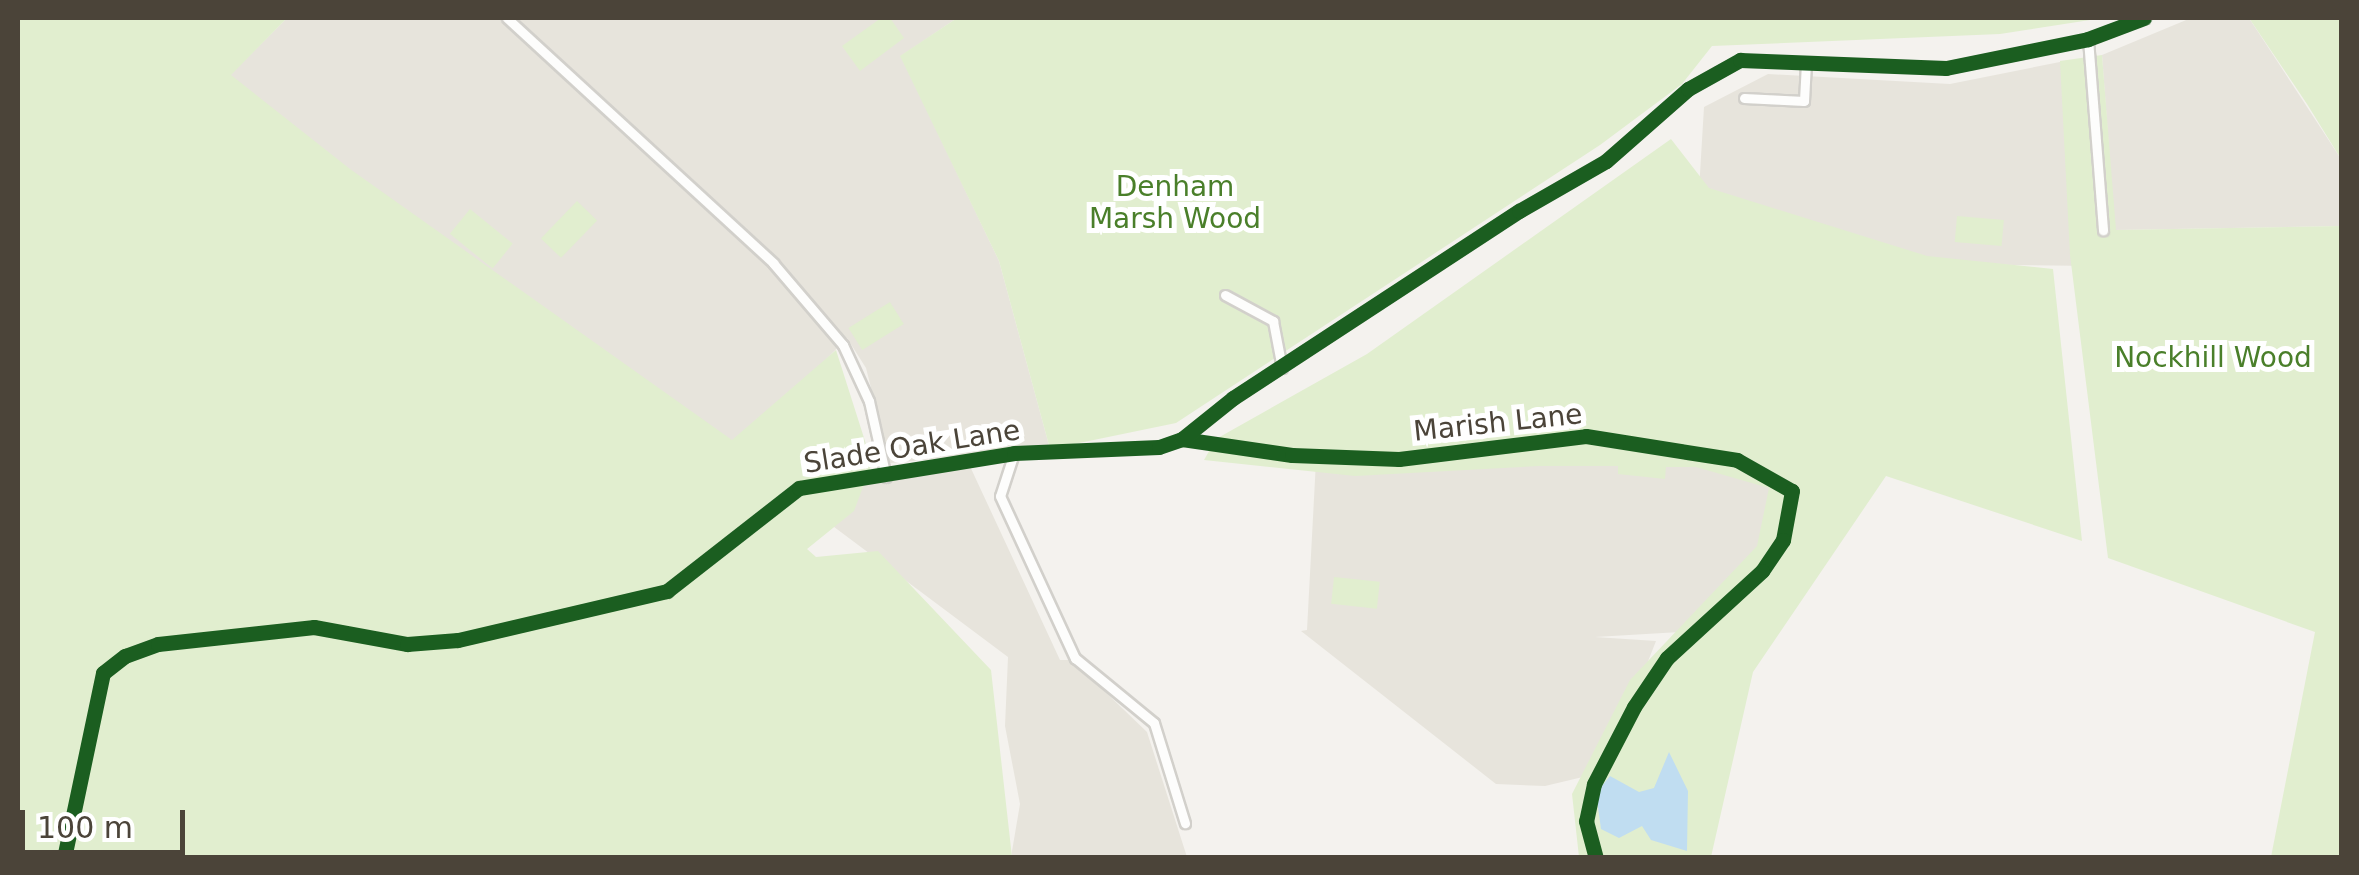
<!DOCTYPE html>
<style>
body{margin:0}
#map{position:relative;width:2359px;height:875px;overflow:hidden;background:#f4f2ee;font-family:"DejaVu Sans",sans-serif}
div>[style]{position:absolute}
.residential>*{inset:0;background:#e7e4dc}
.green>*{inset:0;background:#e1eecf;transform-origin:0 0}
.water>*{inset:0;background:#c0ddf1}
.roads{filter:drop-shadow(2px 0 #d2d0cb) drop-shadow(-2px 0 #d2d0cb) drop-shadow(0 2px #d2d0cb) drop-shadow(0 -2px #d2d0cb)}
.minor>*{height:9px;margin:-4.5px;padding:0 4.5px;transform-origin:4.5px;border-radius:4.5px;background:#fdfdfc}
.cycleway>*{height:15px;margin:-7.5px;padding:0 7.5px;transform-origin:7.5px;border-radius:7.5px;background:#1b5e20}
span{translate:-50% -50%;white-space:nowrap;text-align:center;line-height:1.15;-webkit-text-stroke:10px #fff;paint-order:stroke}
.park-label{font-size:28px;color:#4a7f2a}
.street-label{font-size:28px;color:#4b4439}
.frame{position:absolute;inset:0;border:20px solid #4b4439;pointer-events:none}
.scale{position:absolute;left:20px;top:810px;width:165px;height:45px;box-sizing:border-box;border:5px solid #4b4439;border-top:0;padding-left:12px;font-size:30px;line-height:35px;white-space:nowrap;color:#4b4439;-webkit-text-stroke:8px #fff;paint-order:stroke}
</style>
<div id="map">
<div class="residential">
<i style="clip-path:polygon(287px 18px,957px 18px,901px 56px,999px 261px,1050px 449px,890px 463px,866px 368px,847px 338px,716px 472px,223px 82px)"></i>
<i style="clip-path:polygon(2191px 18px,2249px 18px,2341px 159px,2341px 226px,2115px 230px,2102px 55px)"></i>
<i style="clip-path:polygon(2070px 60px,2094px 266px,1940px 264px,1694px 274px,1704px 107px,1768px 74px,1950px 84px)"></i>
<i style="clip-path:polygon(1515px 446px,1759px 473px,1787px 498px,1776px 536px,1680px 632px,1595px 637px,1656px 641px,1632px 702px,1587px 776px,1545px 786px,1496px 784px,1301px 631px,1307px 630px,1316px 461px)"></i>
<i style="clip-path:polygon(968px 462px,1060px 660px,1072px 660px,1147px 732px,1187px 857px,1011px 857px,1020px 804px,1005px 726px,1008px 657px,794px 497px)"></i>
</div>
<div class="green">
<i style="clip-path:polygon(18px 18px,287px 18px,231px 75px,350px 169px,732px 440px,836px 350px,872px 463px,854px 511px,807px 549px,816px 557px,878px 551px,991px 670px,1012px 857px,18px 857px)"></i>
<i style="clip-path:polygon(881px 18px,890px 18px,904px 38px,860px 71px,842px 46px)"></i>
<i style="clip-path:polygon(957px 18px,2103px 18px,2000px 34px,1712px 46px,1682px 84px,1600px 145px,1176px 423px,1050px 449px,999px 261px,900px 56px)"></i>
<i style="clip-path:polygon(2249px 18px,2341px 18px,2341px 159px,2307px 104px)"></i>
<i style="clip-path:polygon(2102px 55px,2116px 230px,2341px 226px,2341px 857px,2271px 857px,2315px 632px,2108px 558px,2070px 255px,2060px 61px)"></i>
<i style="clip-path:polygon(1671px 139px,1709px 188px,1927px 256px,2053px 269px,2082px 541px,1886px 476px,1753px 672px,1711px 857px,1579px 857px,1572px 794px,1630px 680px,1757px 546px,1769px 488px,1696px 467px,1666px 467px,1665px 479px,1618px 474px,1618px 466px,1539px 466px,1355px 476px,1204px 460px,1216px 439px,1367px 354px)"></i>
<i style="left:577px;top:201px;width:28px;height:52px;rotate:44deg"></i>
<i style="left:470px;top:209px;width:55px;height:32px;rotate:39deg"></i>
<i style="left:1957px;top:216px;width:47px;height:26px;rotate:5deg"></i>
<i style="left:890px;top:302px;width:26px;height:49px;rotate:58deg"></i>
<i style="left:1334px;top:577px;width:46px;height:27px;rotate:6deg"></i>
</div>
<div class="water">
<i style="clip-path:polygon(1669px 752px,1688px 791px,1687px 851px,1651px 840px,1642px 826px,1619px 838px,1601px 829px,1596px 793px,1610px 776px,1639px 792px,1654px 788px)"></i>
</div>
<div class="roads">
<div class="minor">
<i style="left:507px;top:18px;width:362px;rotate:42.6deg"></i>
<i style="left:773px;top:263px;width:108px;rotate:49.5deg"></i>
<i style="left:843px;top:345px;width:62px;rotate:65.1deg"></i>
<i style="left:869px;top:401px;width:78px;rotate:77.4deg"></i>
<i style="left:2088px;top:39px;width:192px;rotate:85.5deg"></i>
<i style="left:1744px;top:98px;width:60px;rotate:2.9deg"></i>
<i style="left:1804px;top:101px;width:38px;rotate:-87deg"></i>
<i style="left:1225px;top:295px;width:55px;rotate:28.4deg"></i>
<i style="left:1273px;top:321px;width:48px;rotate:79.2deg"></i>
<i style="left:1182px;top:439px;width:111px;rotate:8.3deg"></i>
<i style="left:1292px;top:455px;width:107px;rotate:2.1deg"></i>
<i style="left:1399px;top:459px;width:188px;rotate:-7deg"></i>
<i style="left:1586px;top:436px;width:153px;rotate:9deg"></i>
<i style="left:1737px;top:460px;width:63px;rotate:29.4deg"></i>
<i style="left:1792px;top:491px;width:50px;rotate:100.4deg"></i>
<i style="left:1783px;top:540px;width:37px;rotate:124deg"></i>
<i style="left:1762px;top:571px;width:129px;rotate:137.5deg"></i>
<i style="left:1667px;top:658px;width:59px;rotate:124deg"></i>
<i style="left:1634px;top:707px;width:87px;rotate:117.5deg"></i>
<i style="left:1594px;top:784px;width:38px;rotate:102deg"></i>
<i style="left:1586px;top:821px;width:38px;rotate:75deg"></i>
<i style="left:1014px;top:453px;width:45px;rotate:108deg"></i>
<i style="left:1000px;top:496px;width:179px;rotate:65.2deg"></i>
<i style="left:1075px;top:658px;width:102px;rotate:39.4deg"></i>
<i style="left:1154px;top:723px;width:105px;rotate:72.8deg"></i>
<i style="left:64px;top:858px;width:189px;rotate:-78.1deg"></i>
<i style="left:103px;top:673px;width:28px;rotate:-38deg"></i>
<i style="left:125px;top:656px;width:35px;rotate:-20deg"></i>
<i style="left:158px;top:644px;width:157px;rotate:-6.2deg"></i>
<i style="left:314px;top:627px;width:95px;rotate:10.4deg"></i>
<i style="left:407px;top:644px;width:51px;rotate:-4.5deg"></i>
<i style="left:458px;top:640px;width:215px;rotate:-13.2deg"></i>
<i style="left:667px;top:591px;width:167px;rotate:-38deg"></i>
<i style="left:799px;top:488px;width:218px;rotate:-9.2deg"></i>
<i style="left:1014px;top:453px;width:145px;rotate:-2.4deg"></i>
<i style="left:1159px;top:447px;width:24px;rotate:-19deg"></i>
<i style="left:1182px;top:439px;width:65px;rotate:-38.8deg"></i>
<i style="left:1233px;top:398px;width:342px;rotate:-33.2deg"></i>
<i style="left:1519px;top:211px;width:100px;rotate:-29.9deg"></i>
<i style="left:1606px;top:161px;width:109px;rotate:-41.3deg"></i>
<i style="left:1688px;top:89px;width:60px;rotate:-29.1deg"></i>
<i style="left:1740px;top:60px;width:206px;rotate:2.2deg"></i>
<i style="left:1946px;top:68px;width:145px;rotate:-11.5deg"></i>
<i style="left:2088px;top:39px;width:60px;rotate:-20.6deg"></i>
</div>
</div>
<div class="cycleway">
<i style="left:1182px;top:439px;width:111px;rotate:8.3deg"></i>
<i style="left:1292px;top:455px;width:107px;rotate:2.1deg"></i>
<i style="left:1399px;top:459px;width:188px;rotate:-7deg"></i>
<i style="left:1586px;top:436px;width:153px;rotate:9deg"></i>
<i style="left:1737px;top:460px;width:63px;rotate:29.4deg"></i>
<i style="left:1792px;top:491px;width:50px;rotate:100.4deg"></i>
<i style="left:1783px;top:540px;width:37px;rotate:124deg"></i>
<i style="left:1762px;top:571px;width:129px;rotate:137.5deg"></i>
<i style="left:1667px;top:658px;width:59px;rotate:124deg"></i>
<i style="left:1634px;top:707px;width:87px;rotate:117.5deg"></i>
<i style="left:1594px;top:784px;width:38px;rotate:102deg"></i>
<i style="left:1586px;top:821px;width:38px;rotate:75deg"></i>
<i style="left:64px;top:858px;width:189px;rotate:-78.1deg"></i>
<i style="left:103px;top:673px;width:28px;rotate:-38deg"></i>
<i style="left:125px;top:656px;width:35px;rotate:-20deg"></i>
<i style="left:158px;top:644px;width:157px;rotate:-6.2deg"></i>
<i style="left:314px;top:627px;width:95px;rotate:10.4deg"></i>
<i style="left:407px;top:644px;width:51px;rotate:-4.5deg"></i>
<i style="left:458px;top:640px;width:215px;rotate:-13.2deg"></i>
<i style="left:667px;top:591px;width:167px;rotate:-38deg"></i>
<i style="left:799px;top:488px;width:218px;rotate:-9.2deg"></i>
<i style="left:1014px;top:453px;width:145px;rotate:-2.4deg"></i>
<i style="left:1159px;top:447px;width:24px;rotate:-19deg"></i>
<i style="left:1182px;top:439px;width:65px;rotate:-38.8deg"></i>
<i style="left:1233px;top:398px;width:342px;rotate:-33.2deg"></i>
<i style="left:1519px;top:211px;width:100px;rotate:-29.9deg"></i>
<i style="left:1606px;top:161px;width:109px;rotate:-41.3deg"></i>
<i style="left:1688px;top:89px;width:60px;rotate:-29.1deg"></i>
<i style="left:1740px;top:60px;width:206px;rotate:2.2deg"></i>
<i style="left:1946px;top:68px;width:145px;rotate:-11.5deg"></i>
<i style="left:2088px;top:39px;width:60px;rotate:-20.6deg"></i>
</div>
<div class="park-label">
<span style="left:1175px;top:203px">Denham<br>Marsh Wood</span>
<span style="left:2213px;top:358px">Nockhill Wood</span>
</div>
<div class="street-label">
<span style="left:1498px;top:423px;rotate:-6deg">Marish Lane</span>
<span style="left:912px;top:447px;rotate:-9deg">Slade Oak Lane</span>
</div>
<div class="frame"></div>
<div class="scale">100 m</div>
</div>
